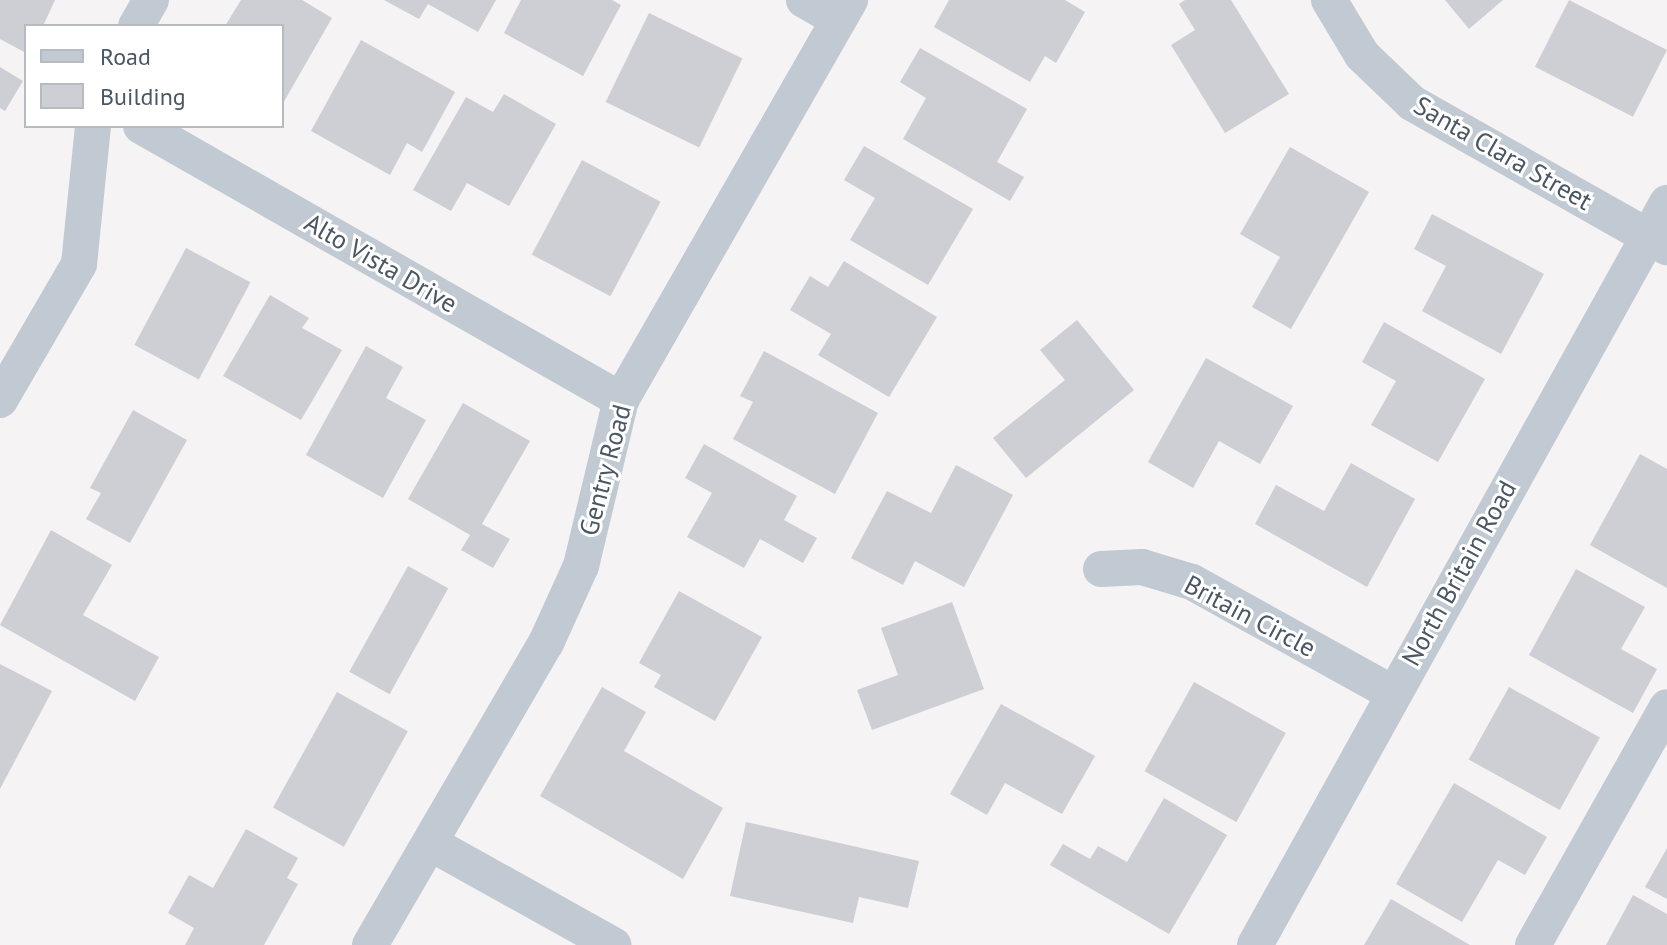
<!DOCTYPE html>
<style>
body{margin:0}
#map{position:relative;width:1667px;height:945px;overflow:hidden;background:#f5f3f3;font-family:"PT Sans",sans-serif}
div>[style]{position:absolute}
.building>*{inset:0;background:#cdcfd5;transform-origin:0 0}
.minor>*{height:36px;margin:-18px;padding:0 18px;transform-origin:18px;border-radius:18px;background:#c1cad2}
span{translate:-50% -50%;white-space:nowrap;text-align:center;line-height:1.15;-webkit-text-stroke:6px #fff;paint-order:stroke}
.street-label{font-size:26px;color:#4a5661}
.legend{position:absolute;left:24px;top:24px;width:260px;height:104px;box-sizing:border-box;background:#fff;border:2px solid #b7bbc0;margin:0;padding:10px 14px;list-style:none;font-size:24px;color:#4a5661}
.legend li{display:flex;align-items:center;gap:16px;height:40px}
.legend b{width:40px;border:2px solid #b7bbc0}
</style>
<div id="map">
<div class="building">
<i style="clip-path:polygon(0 0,55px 0,43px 26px,26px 26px,26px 53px,0 39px)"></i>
<i style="clip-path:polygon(241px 0,302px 0,332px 18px,282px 105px,282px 26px,225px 26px)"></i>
<i style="clip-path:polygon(384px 0,496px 0,478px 32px,428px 4px,419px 19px)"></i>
<i style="clip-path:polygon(521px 0,612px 0,621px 5px,583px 76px,504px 33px)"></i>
<i style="clip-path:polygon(949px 0,1065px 0,1085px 12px,1056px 63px,1045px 56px,1030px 82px,934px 27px)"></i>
<i style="clip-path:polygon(1185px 0,1231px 0,1289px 94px,1225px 133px,1171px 45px,1195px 30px,1179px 4px)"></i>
<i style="clip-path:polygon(1445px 0,1503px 0,1469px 29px)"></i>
<i style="left:1569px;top:0;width:110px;height:75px;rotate:27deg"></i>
<i style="left:649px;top:13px;width:104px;height:99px;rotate:26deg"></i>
<i style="clip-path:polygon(361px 40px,455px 92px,422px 152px,407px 143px,390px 175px,311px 131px)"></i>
<i style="clip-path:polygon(920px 48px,1027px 109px,997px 162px,1024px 177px,1010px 201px,903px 139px,926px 98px,900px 82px)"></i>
<i style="clip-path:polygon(0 67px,23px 81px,5px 111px,0 108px)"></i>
<i style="clip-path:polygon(504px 94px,556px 124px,509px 206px,467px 183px,451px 211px,413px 190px,466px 97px,493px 112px)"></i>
<i style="clip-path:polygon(864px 146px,973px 209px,928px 285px,850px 240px,875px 198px,844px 180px)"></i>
<i style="clip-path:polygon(1290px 147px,1369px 192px,1291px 329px,1252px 307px,1280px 257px,1240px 234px)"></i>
<i style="left:582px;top:160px;width:89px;height:107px;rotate:28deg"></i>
<i style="clip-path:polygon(1432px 214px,1544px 274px,1501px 354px,1422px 311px,1446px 266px,1414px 249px)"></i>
<i style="left:186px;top:248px;width:73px;height:110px;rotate:28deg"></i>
<i style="clip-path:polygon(844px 261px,937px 317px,889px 397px,818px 355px,831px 334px,790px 310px,810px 276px,828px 287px)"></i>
<i style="clip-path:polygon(270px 295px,309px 318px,302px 328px,342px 350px,301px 420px,223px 376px)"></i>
<i style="clip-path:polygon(1077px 320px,1134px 390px,1026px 478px,993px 438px,1065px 380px,1040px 350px)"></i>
<i style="clip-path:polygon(1384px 322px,1485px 379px,1438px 462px,1371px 425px,1396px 381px,1362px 362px)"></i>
<i style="clip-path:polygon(366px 346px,403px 367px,386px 398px,426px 420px,383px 498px,306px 455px)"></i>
<i style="clip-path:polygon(764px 351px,878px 413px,835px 494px,733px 439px,753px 402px,740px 396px)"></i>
<i style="clip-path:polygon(1206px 358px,1293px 406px,1260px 464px,1219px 441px,1193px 488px,1148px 462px)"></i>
<i style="clip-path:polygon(463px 403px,530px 441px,482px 524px,510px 539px,493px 568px,461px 550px,470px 535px,408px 499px)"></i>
<i style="clip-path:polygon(133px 410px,187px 440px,130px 543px,86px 519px,101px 493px,90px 488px)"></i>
<i style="clip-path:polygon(704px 444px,797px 496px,784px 520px,817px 538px,803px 563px,760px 539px,744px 568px,687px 537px,712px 493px,685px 478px)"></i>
<i style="clip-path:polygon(1640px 454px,1667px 469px,1667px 588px,1590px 545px)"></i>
<i style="clip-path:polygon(1351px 463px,1415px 499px,1367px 587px,1255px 524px,1276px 485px,1324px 511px)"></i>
<i style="clip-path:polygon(956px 465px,1013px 495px,964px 587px,915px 561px,903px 585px,851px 558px,887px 491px,931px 513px)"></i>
<i style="clip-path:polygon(51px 530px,112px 565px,83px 615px,159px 657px,135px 701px,0 625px)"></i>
<i style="left:408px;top:566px;width:46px;height:121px;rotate:29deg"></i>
<i style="clip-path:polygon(1576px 569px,1645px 607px,1621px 649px,1657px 669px,1633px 713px,1529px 655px)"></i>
<i style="clip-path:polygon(679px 591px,762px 637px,715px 721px,654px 687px,661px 675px,639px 663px)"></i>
<i style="clip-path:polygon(952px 602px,984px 689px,872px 730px,857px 690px,898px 675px,881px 628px)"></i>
<i style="clip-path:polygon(0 664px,52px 691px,0 789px)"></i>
<i style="left:1194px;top:682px;width:105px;height:102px;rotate:29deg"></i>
<i style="clip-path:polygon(602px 687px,646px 712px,624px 751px,723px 808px,683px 879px,540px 796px)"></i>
<i style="left:1509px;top:687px;width:104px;height:83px;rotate:29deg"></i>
<i style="left:337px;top:692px;width:81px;height:132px;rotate:29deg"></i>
<i style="clip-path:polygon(1001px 704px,1095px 756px,1062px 814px,1005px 783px,987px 815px,950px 794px)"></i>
<i style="clip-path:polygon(1454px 783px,1547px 837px,1525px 875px,1498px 860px,1462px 922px,1396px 884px)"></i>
<i style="clip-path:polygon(1164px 798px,1227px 835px,1169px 934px,1050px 865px,1063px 844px,1090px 859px,1098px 846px,1127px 862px)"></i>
<i style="clip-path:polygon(746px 822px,919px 861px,908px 908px,859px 897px,853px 923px,730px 896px)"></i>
<i style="clip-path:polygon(246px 829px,298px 858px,287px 878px,298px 884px,264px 945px,185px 945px,194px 928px,168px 913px,189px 875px,213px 888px)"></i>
<i style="clip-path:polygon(1667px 848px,1667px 899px,1645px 887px)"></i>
<i style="clip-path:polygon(1633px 895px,1667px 914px,1667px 945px,1606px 945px)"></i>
<i style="clip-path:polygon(1391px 899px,1470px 945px,1364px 945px)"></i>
</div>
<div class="minor">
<i style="left:804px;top:0;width:39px;rotate:30deg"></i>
<i style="left:1329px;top:0;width:64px;rotate:59deg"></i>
<i style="left:1362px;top:55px;width:69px;rotate:43.8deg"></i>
<i style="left:1412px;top:103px;width:293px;rotate:29.5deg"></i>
<i style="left:136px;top:26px;width:30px;rotate:-60deg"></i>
<i style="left:141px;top:126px;width:553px;rotate:29.72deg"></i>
<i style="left:0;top:400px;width:157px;rotate:-59.8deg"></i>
<i style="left:79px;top:264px;width:139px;rotate:-84.2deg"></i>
<i style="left:1101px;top:569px;width:41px;rotate:-2.8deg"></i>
<i style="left:1142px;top:567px;width:52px;rotate:16.7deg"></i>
<i style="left:1192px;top:582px;width:229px;rotate:29deg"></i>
<i style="left:430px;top:843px;width:210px;rotate:29.1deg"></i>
<i style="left:370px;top:945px;width:350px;rotate:-59.8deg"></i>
<i style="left:546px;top:643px;width:85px;rotate:-65.6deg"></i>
<i style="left:581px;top:566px;width:171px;rotate:-76.5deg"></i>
<i style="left:621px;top:400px;width:461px;rotate:-60.2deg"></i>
<i style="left:1255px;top:945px;width:849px;rotate:-60.96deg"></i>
<i style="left:1533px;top:945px;width:273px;rotate:-60.6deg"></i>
</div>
<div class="street-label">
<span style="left:1503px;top:153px;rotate:30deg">Santa Clara Street</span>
<span style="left:381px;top:263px;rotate:30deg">Alto Vista Drive</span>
<span style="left:605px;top:470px;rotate:-75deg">Gentry Road</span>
<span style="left:1459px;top:573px;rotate:-61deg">North Britain Road</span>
<span style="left:1250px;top:616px;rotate:28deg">Britain Circle</span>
</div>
<ul class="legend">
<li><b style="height:10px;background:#c1cad2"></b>Road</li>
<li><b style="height:22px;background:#cdcfd5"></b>Building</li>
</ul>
</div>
